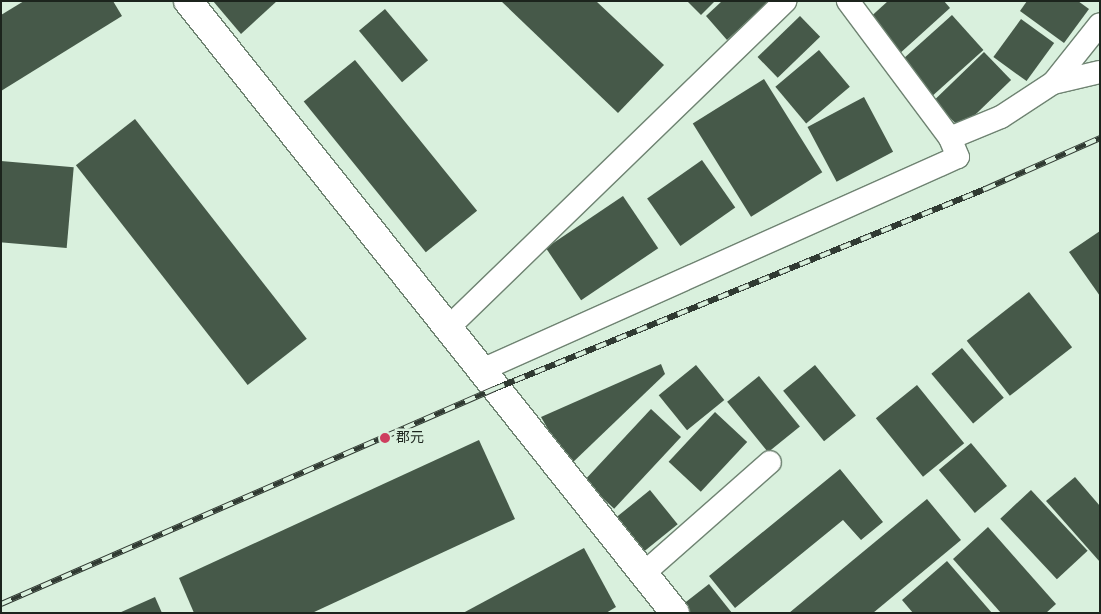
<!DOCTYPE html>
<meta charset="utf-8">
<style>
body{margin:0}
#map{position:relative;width:1101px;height:614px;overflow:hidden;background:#d9f0dd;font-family:"Times New Roman","Noto Sans JP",serif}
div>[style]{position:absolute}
.building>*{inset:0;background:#465949;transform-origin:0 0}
.roads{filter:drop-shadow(1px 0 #6f8372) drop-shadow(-1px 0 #6f8372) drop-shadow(0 1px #6f8372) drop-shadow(0 -1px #6f8372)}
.lane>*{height:22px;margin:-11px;padding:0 11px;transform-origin:11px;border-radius:11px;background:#fff}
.street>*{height:28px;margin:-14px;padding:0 14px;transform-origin:14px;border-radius:14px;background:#fff}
.rail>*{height:5.5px;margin-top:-2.75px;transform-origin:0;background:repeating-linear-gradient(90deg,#d9f0dd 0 11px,#303a32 0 22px);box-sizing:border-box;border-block:1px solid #303a32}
.dots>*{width:14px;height:14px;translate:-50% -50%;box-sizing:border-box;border:2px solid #d9f0dd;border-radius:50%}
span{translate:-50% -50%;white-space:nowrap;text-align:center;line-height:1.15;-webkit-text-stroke:5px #d9f0dd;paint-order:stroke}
.poi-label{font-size:14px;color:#1c241d}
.left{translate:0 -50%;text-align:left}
.frame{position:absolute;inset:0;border:2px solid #1c241d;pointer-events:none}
</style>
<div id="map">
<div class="building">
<i style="clip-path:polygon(24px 1px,113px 1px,122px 16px,1px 91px,1px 15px)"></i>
<i style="clip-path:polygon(213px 1px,277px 1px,241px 34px)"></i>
<i style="clip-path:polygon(501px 1px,596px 1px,664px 65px,618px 113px)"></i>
<i style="clip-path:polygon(687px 1px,715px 1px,701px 15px)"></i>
<i style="clip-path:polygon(722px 1px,765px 1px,767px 3px,727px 40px,706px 16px)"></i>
<i style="clip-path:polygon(888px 1px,944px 1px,950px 8px,898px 55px,866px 21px)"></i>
<i style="clip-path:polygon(1027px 1px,1078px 1px,1089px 9px,1064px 43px,1020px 11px)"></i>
<i style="left:385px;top:9px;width:67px;height:34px;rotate:50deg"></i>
<i style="left:952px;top:15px;width:47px;height:70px;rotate:48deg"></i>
<i style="left:800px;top:16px;width:29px;height:59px;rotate:46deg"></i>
<i style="left:1021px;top:19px;width:41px;height:47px;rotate:36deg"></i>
<i style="left:819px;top:50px;width:48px;height:57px;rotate:50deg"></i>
<i style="left:984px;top:52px;width:39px;height:70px;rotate:46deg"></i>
<i style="left:355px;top:60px;width:194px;height:66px;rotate:51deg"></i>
<i style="left:764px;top:79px;width:110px;height:84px;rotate:58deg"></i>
<i style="left:864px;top:97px;width:62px;height:64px;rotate:62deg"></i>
<i style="left:135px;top:119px;width:279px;height:75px;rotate:52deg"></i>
<i style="left:702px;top:160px;width:58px;height:67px;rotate:55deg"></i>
<i style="left:1px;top:161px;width:73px;height:81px;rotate:5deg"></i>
<i style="left:623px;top:196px;width:63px;height:93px;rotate:56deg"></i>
<i style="clip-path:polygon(1100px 231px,1100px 296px,1069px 252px)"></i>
<i style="left:1029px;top:292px;width:70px;height:79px;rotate:52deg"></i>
<i style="left:962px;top:348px;width:65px;height:40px;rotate:50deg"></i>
<i style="clip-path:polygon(661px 364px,665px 374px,569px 466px,541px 417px)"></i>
<i style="left:696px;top:365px;width:45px;height:48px;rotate:51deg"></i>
<i style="left:815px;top:365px;width:65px;height:41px;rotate:51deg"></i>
<i style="left:759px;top:376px;width:65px;height:41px;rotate:51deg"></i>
<i style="left:917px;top:385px;width:75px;height:53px;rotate:51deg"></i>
<i style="left:651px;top:409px;width:41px;height:98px;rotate:43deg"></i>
<i style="left:715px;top:412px;width:44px;height:68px;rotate:43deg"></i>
<i style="clip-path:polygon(479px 440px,515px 519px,312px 613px,194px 613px,179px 578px)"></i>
<i style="left:971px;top:443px;width:56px;height:42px;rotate:50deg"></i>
<i style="clip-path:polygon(840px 469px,883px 522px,861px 540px,843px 520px,735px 608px,709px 576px)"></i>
<i style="clip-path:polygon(1075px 477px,1100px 506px,1100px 562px,1046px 501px)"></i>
<i style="left:650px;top:490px;width:44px;height:47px;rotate:51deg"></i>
<i style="left:1031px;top:490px;width:83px;height:42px;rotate:47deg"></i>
<i style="clip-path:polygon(927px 499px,961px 540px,873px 613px,789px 613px)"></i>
<i style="clip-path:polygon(988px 527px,1056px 604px,1046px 613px,1001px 613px,953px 559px)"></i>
<i style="clip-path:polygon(584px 548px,616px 607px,606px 613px,463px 613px)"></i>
<i style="clip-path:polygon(947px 561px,992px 613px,913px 613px,902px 600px)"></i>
<i style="clip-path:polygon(709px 584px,732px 613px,688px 613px,682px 605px)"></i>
<i style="clip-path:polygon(155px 597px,162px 613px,119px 613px)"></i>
</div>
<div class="roads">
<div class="lane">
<i style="left:1053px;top:83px;width:48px;rotate:-13.2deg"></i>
<i style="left:950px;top:138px;width:55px;rotate:-22.4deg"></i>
<i style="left:1001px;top:117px;width:62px;rotate:-33.2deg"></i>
<i style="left:1053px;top:83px;width:75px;rotate:-51.5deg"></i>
<i style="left:450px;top:326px;width:467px;rotate:-44.1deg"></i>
<i style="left:484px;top:369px;width:519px;rotate:-24.1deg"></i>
<i style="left:958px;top:157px;width:21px;rotate:-113deg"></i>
<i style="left:950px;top:138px;width:171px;rotate:-126.7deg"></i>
<i style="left:643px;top:574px;width:169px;rotate:-41.4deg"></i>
</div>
<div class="street">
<i style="left:188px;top:1px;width:782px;rotate:51.49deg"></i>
</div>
</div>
<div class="rail">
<i style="left:1px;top:604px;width:538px;rotate:-23.56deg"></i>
<i style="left:494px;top:389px;width:530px;rotate:-22.16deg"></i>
<i style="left:985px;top:189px;width:126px;rotate:-23.9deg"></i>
</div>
<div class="dots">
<i style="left:385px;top:438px;background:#ce3e5e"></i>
</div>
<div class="poi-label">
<span class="left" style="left:396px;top:438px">郡元</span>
</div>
<div class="frame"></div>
</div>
